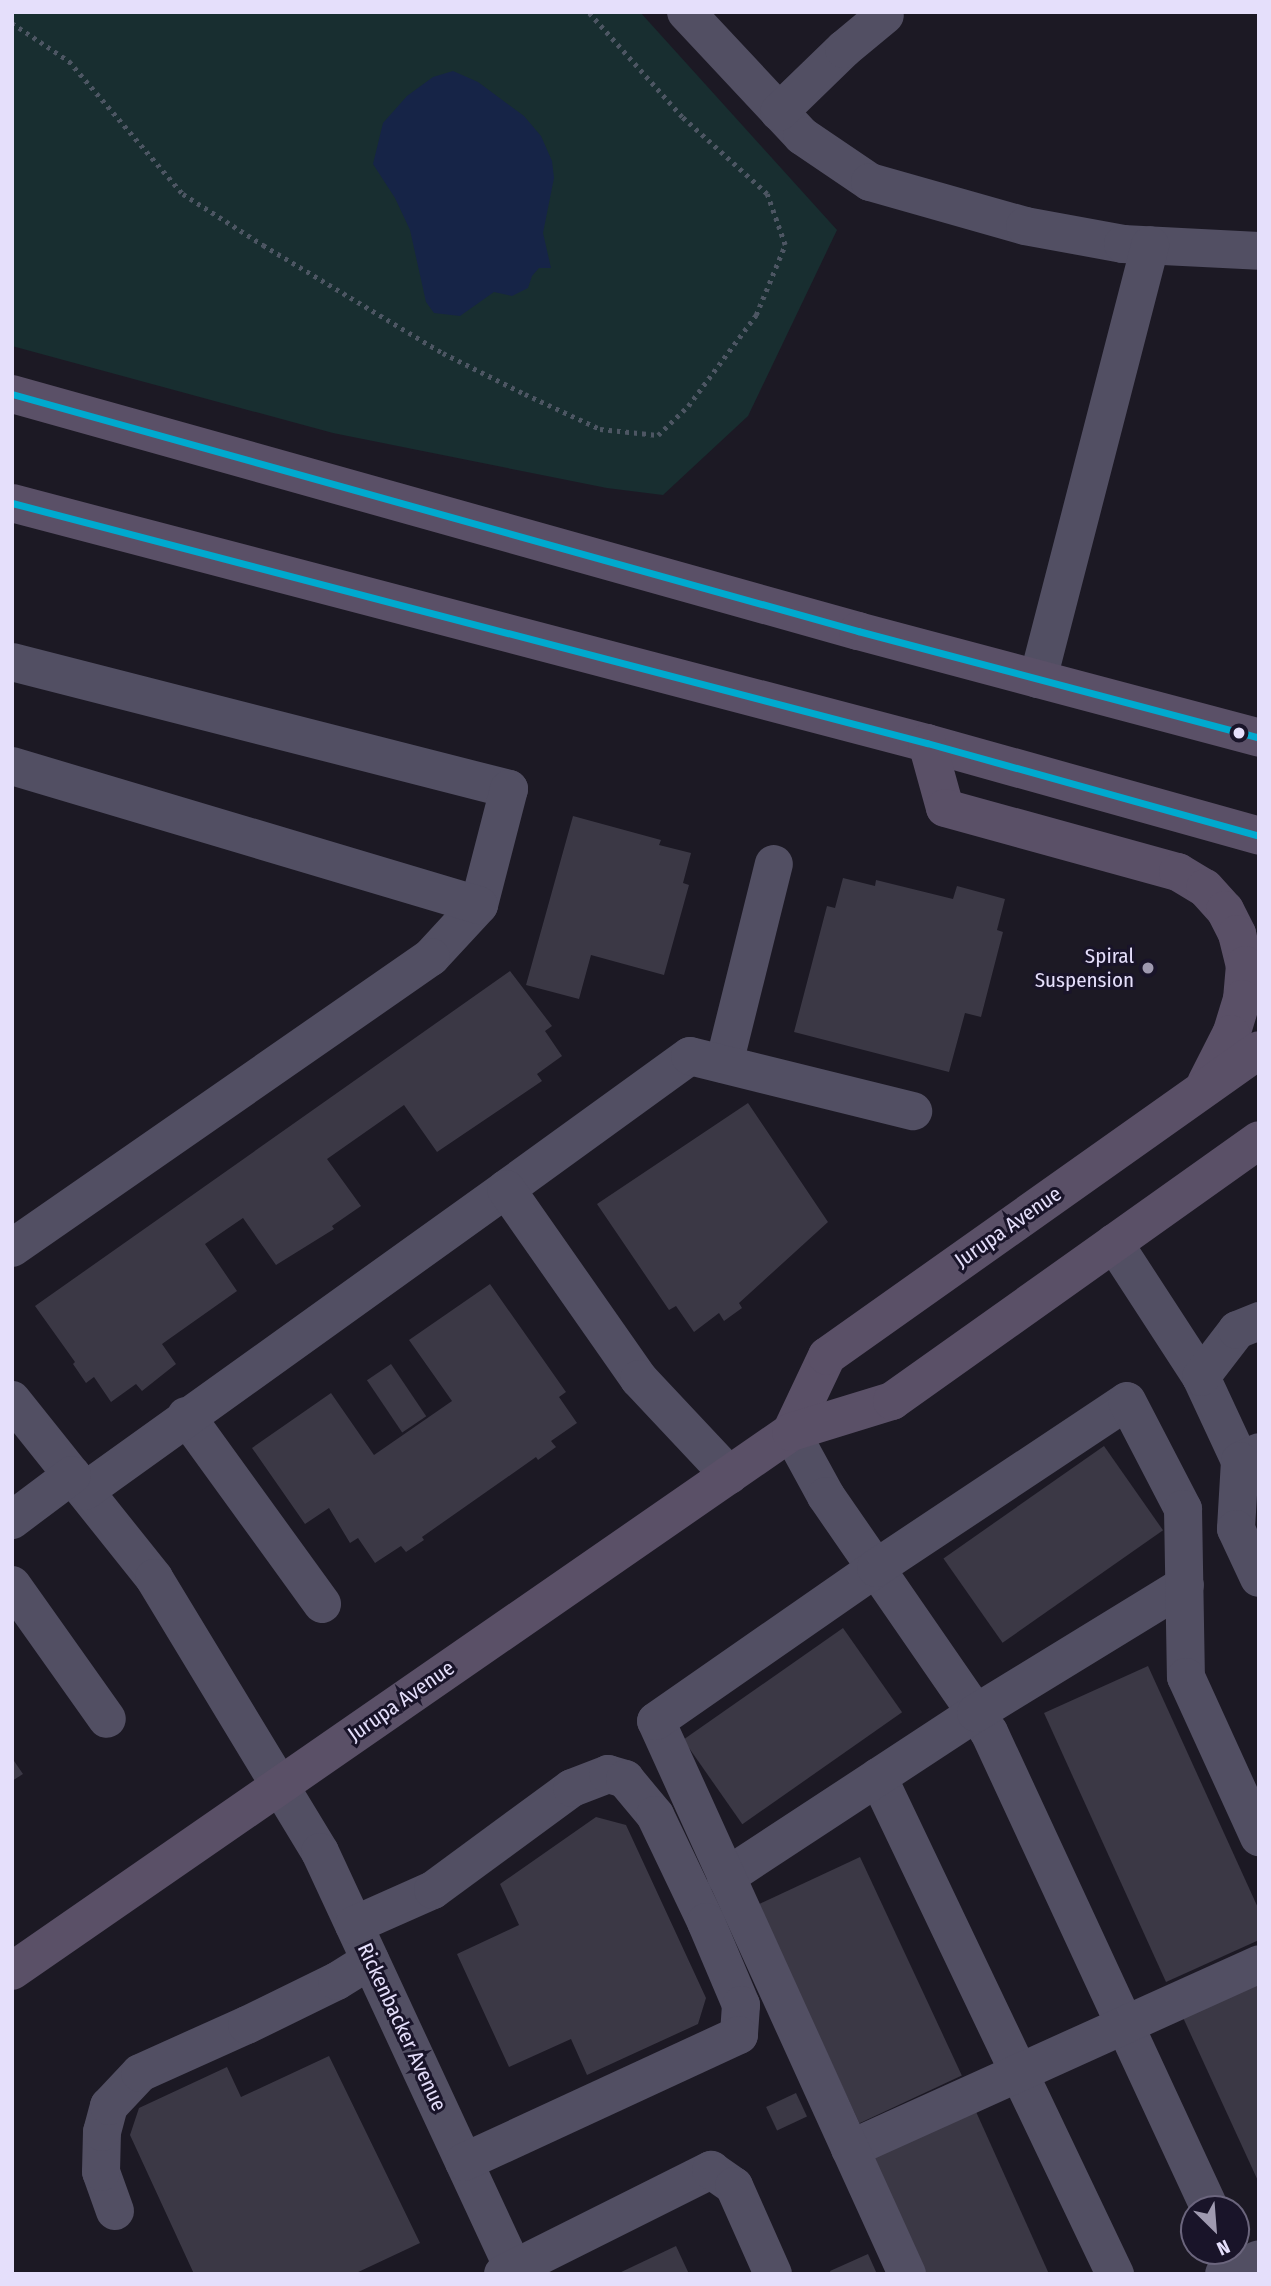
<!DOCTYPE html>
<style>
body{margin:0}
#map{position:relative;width:1271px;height:2286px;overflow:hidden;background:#1c1924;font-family:"Fira Sans Condensed",sans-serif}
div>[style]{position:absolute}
.green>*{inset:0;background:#182e30}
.water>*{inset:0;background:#162447}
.building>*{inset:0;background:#3b3845;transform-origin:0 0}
.path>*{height:4.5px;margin-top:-2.25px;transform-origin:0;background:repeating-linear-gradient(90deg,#4d5663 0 3.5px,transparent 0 8.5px)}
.minor>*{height:38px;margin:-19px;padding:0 19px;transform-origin:19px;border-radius:19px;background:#524f63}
.major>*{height:38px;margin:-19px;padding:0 19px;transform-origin:19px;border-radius:19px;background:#5a5067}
.bus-1>*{height:7px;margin:-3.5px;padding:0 3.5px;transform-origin:3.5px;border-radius:3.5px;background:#00a9ce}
.dots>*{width:19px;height:19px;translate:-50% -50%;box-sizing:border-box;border:4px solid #191429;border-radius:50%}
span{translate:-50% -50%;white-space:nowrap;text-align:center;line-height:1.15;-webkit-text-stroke:6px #191429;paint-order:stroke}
.poi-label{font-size:21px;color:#e5dffb}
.right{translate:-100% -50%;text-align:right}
.street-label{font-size:21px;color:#e5dffb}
.frame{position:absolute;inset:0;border:14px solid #e5dffb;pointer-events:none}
.north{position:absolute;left:1180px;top:2195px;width:70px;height:70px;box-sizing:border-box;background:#191429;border:2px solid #6b657d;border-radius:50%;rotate:155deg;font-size:19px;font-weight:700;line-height:28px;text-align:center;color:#e5dffb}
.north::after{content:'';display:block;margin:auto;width:24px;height:32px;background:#9f9ab0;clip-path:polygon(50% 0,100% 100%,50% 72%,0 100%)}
</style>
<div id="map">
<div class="green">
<i style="clip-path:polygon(12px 12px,640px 12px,837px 230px,748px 416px,663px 495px,607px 488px,333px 433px,12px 346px)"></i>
</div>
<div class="water">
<i style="clip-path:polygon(453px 71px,478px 82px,524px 116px,541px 136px,552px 161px,554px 178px,543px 233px,551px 268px,539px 268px,532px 276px,528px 288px,512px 296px,494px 292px,460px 316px,434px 313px,426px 302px,410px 230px,395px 198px,373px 164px,383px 123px,407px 96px,433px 77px)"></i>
</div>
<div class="building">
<i style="clip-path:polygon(573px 816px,661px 840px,659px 845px,691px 853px,683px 883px,689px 885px,664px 975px,591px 955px,579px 999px,526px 985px)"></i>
<i style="clip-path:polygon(843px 878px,875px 886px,876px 880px,953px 899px,957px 886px,1005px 899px,997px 930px,1003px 932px,981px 1017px,965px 1013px,949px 1072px,794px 1032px,827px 906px,835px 908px)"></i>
<i style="clip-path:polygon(510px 971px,552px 1026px,545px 1031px,562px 1056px,537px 1074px,542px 1081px,437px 1152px,404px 1105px,327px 1159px,361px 1206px,332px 1226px,334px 1229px,276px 1265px,243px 1218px,205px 1244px,237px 1291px,162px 1344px,176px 1364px,142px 1391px,136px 1384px,111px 1402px,94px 1377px,86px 1383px,73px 1364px,75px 1362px,35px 1306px)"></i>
<i style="clip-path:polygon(748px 1103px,828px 1222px,739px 1303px,742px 1308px,724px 1321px,719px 1313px,694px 1332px,676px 1306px,669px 1310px,597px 1204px)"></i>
<i style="clip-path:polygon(490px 1284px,566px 1392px,559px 1397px,577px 1423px,551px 1441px,556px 1447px,538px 1460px,536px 1457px,422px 1537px,424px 1540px,406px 1552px,401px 1546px,375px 1563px,358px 1538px,350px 1543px,329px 1508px,305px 1524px,252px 1448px,331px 1393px,374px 1455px,452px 1401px,409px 1340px)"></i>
<i style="left:391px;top:1364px;width:63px;height:29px;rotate:56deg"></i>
<i style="left:1104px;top:1446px;width:103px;height:196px;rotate:55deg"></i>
<i style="left:843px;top:1628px;width:103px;height:195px;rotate:55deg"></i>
<i style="clip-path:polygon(1148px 1666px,1259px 1910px,1259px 1940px,1166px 1982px,1044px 1713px)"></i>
<i style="clip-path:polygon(12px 1758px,23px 1774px,12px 1781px)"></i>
<i style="clip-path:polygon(596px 1817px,626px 1825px,706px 1998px,698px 2024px,587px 2075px,571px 2039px,509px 2067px,457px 1954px,519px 1925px,500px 1884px)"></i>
<i style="left:860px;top:1857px;width:241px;height:113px;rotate:65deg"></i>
<i style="clip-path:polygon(1259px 1976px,1259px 2183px,1180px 2011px)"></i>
<i style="clip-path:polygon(329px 2056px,420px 2243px,354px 2274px,194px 2274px,130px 2135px,139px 2108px,227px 2067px,241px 2097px)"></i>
<i style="left:796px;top:2093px;width:26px;height:33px;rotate:65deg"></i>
<i style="clip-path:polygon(973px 2105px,1049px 2274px,925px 2274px,869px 2152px)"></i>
<i style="clip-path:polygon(676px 2246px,689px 2274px,617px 2274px)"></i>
<i style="clip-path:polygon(868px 2254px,877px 2274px,831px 2274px,830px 2271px)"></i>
</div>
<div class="path">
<i style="left:12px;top:23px;width:69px;rotate:33.7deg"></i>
<i style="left:69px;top:61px;width:175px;rotate:49.4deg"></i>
<i style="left:183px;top:194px;width:95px;rotate:32.5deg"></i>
<i style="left:263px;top:245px;width:210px;rotate:31deg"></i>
<i style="left:443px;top:353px;width:92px;rotate:26.6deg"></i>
<i style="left:525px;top:394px;width:83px;rotate:25deg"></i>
<i style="left:600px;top:429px;width:58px;rotate:5.9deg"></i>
<i style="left:658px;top:435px;width:42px;rotate:-44deg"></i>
<i style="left:688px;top:406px;width:114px;rotate:-53.2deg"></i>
<i style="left:756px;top:315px;width:76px;rotate:-67.5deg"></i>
<i style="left:785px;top:245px;width:54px;rotate:-109.4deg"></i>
<i style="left:767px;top:194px;width:115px;rotate:-137.8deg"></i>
<i style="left:682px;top:117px;width:141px;rotate:-131.8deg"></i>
</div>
<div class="minor">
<i style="left:686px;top:12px;width:170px;rotate:46.9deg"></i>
<i style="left:802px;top:136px;width:82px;rotate:34.1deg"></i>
<i style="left:870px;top:182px;width:161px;rotate:15.8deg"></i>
<i style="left:1025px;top:226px;width:100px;rotate:10.4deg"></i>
<i style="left:1123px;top:244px;width:136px;rotate:2.9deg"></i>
<i style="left:779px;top:112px;width:91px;rotate:-44.1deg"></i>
<i style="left:844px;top:49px;width:53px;rotate:-39.7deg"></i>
<i style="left:12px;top:662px;width:513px;rotate:14.33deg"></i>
<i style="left:509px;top:789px;width:120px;rotate:104.5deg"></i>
<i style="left:479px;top:905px;width:71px;rotate:132.7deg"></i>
<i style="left:431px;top:957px;width:510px;rotate:145.22deg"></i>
<i style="left:1038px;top:679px;width:448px;rotate:-75.5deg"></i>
<i style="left:12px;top:766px;width:487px;rotate:16.6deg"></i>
<i style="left:724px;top:1064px;width:206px;rotate:-76deg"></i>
<i style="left:506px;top:1189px;width:227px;rotate:-35.9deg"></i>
<i style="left:690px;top:1056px;width:230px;rotate:13.9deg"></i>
<i style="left:1114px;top:1243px;width:160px;rotate:57deg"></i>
<i style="left:1201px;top:1377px;width:93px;rotate:65.1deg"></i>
<i style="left:1240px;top:1461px;width:21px;rotate:-25deg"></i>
<i style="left:1201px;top:1377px;width:59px;rotate:-52.5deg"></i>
<i style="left:1237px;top:1330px;width:24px;rotate:-22deg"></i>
<i style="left:12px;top:1400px;width:228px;rotate:51.4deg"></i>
<i style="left:154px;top:1578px;width:320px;rotate:58.8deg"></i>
<i style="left:320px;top:1852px;width:465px;rotate:65.1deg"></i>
<i style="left:186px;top:1416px;width:232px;rotate:54.1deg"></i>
<i style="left:791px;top:1432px;width:73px;rotate:61.3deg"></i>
<i style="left:826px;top:1496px;width:287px;rotate:55.4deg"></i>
<i style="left:989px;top:1732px;width:526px;rotate:65.14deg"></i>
<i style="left:1240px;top:1461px;width:68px;rotate:93.4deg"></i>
<i style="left:1236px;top:1529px;width:54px;rotate:64.9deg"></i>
<i style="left:85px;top:1491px;width:518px;rotate:-35.65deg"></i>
<i style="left:506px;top:1189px;width:232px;rotate:55deg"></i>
<i style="left:639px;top:1379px;width:132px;rotate:46.8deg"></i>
<i style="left:12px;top:1520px;width:75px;rotate:-36.9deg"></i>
<i style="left:12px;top:1585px;width:164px;rotate:54.7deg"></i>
<i style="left:878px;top:1777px;width:551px;rotate:64.51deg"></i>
<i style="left:726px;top:1877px;width:299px;rotate:-33.3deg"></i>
<i style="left:976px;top:1713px;width:245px;rotate:-31.5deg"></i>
<i style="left:354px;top:1925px;width:86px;rotate:-23.9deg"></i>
<i style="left:433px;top:1890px;width:172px;rotate:-36.3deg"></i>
<i style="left:572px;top:1788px;width:39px;rotate:-21deg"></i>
<i style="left:608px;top:1774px;width:18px;rotate:16deg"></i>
<i style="left:625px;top:1779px;width:47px;rotate:50.2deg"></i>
<i style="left:655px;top:1815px;width:119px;rotate:64.5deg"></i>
<i style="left:706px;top:1922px;width:90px;rotate:67.1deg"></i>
<i style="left:741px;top:2005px;width:30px;rotate:94deg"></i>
<i style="left:739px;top:2035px;width:303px;rotate:155.2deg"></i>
<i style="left:850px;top:2149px;width:449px;rotate:-24.3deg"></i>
<i style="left:115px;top:2211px;width:41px;rotate:-109.7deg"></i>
<i style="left:101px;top:2172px;width:40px;rotate:-88.6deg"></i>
<i style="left:102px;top:2132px;width:27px;rotate:-75deg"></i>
<i style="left:109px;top:2106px;width:45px;rotate:-46.8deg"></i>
<i style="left:140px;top:2073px;width:117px;rotate:-24.2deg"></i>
<i style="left:247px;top:2025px;width:100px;rotate:-26.1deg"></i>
<i style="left:337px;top:1981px;width:39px;rotate:-32deg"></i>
<i style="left:503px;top:2274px;width:233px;rotate:-26.6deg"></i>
<i style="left:711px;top:2170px;width:28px;rotate:35deg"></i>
<i style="left:734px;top:2186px;width:96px;rotate:66.1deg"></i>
<i style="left:907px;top:2274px;width:607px;rotate:-114.41deg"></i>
<i style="left:656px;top:1721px;width:268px;rotate:-34.8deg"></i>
<i style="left:876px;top:1568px;width:301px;rotate:-33.6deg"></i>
<i style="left:1127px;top:1401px;width:122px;rotate:62.6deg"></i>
<i style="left:1183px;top:1509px;width:168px;rotate:89deg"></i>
<i style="left:1186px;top:1677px;width:176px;rotate:65.5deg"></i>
<i style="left:1224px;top:2274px;width:38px;rotate:-23deg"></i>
</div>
<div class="major">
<i style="left:12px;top:394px;width:879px;rotate:15.65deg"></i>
<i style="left:858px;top:631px;width:415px;rotate:14.9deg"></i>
<i style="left:12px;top:503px;width:946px;rotate:14.7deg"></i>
<i style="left:927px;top:743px;width:345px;rotate:15.6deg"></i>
<i style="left:927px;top:743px;width:67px;rotate:74.5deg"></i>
<i style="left:945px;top:808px;width:242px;rotate:15.4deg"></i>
<i style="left:1178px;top:872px;width:31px;rotate:31deg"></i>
<i style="left:1205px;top:888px;width:30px;rotate:48deg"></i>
<i style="left:1225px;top:910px;width:27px;rotate:63deg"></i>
<i style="left:1237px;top:934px;width:32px;rotate:76deg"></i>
<i style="left:1245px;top:965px;width:34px;rotate:95deg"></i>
<i style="left:1242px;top:999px;width:37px;rotate:107deg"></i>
<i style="left:1231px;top:1034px;width:55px;rotate:117deg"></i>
<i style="left:791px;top:1432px;width:84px;rotate:-64.7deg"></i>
<i style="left:827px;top:1356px;width:529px;rotate:-35.31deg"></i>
<i style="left:12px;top:1971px;width:947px;rotate:-34.68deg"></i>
<i style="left:791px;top:1432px;width:106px;rotate:-17.1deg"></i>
<i style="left:892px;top:1401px;width:450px;rotate:-35.4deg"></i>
</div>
<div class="bus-1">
<i style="left:12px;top:394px;width:879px;rotate:15.65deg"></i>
<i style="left:858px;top:631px;width:415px;rotate:14.9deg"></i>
<i style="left:12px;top:503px;width:946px;rotate:14.7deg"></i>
<i style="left:927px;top:743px;width:345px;rotate:15.6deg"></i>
</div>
<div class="dots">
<i style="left:1239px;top:733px;background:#e5dffb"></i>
<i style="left:1148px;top:968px;background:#9f9ab0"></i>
</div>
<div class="poi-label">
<span class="right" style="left:1134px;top:968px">Spiral<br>Suspension</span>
</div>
<div class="street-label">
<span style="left:1008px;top:1227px;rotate:-35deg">Jurupa Avenue</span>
<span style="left:401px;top:1701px;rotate:-35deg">Jurupa Avenue</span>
<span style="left:402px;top:2027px;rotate:65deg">Rickenbacker Avenue</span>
</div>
<div class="frame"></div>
<div class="north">N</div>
</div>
